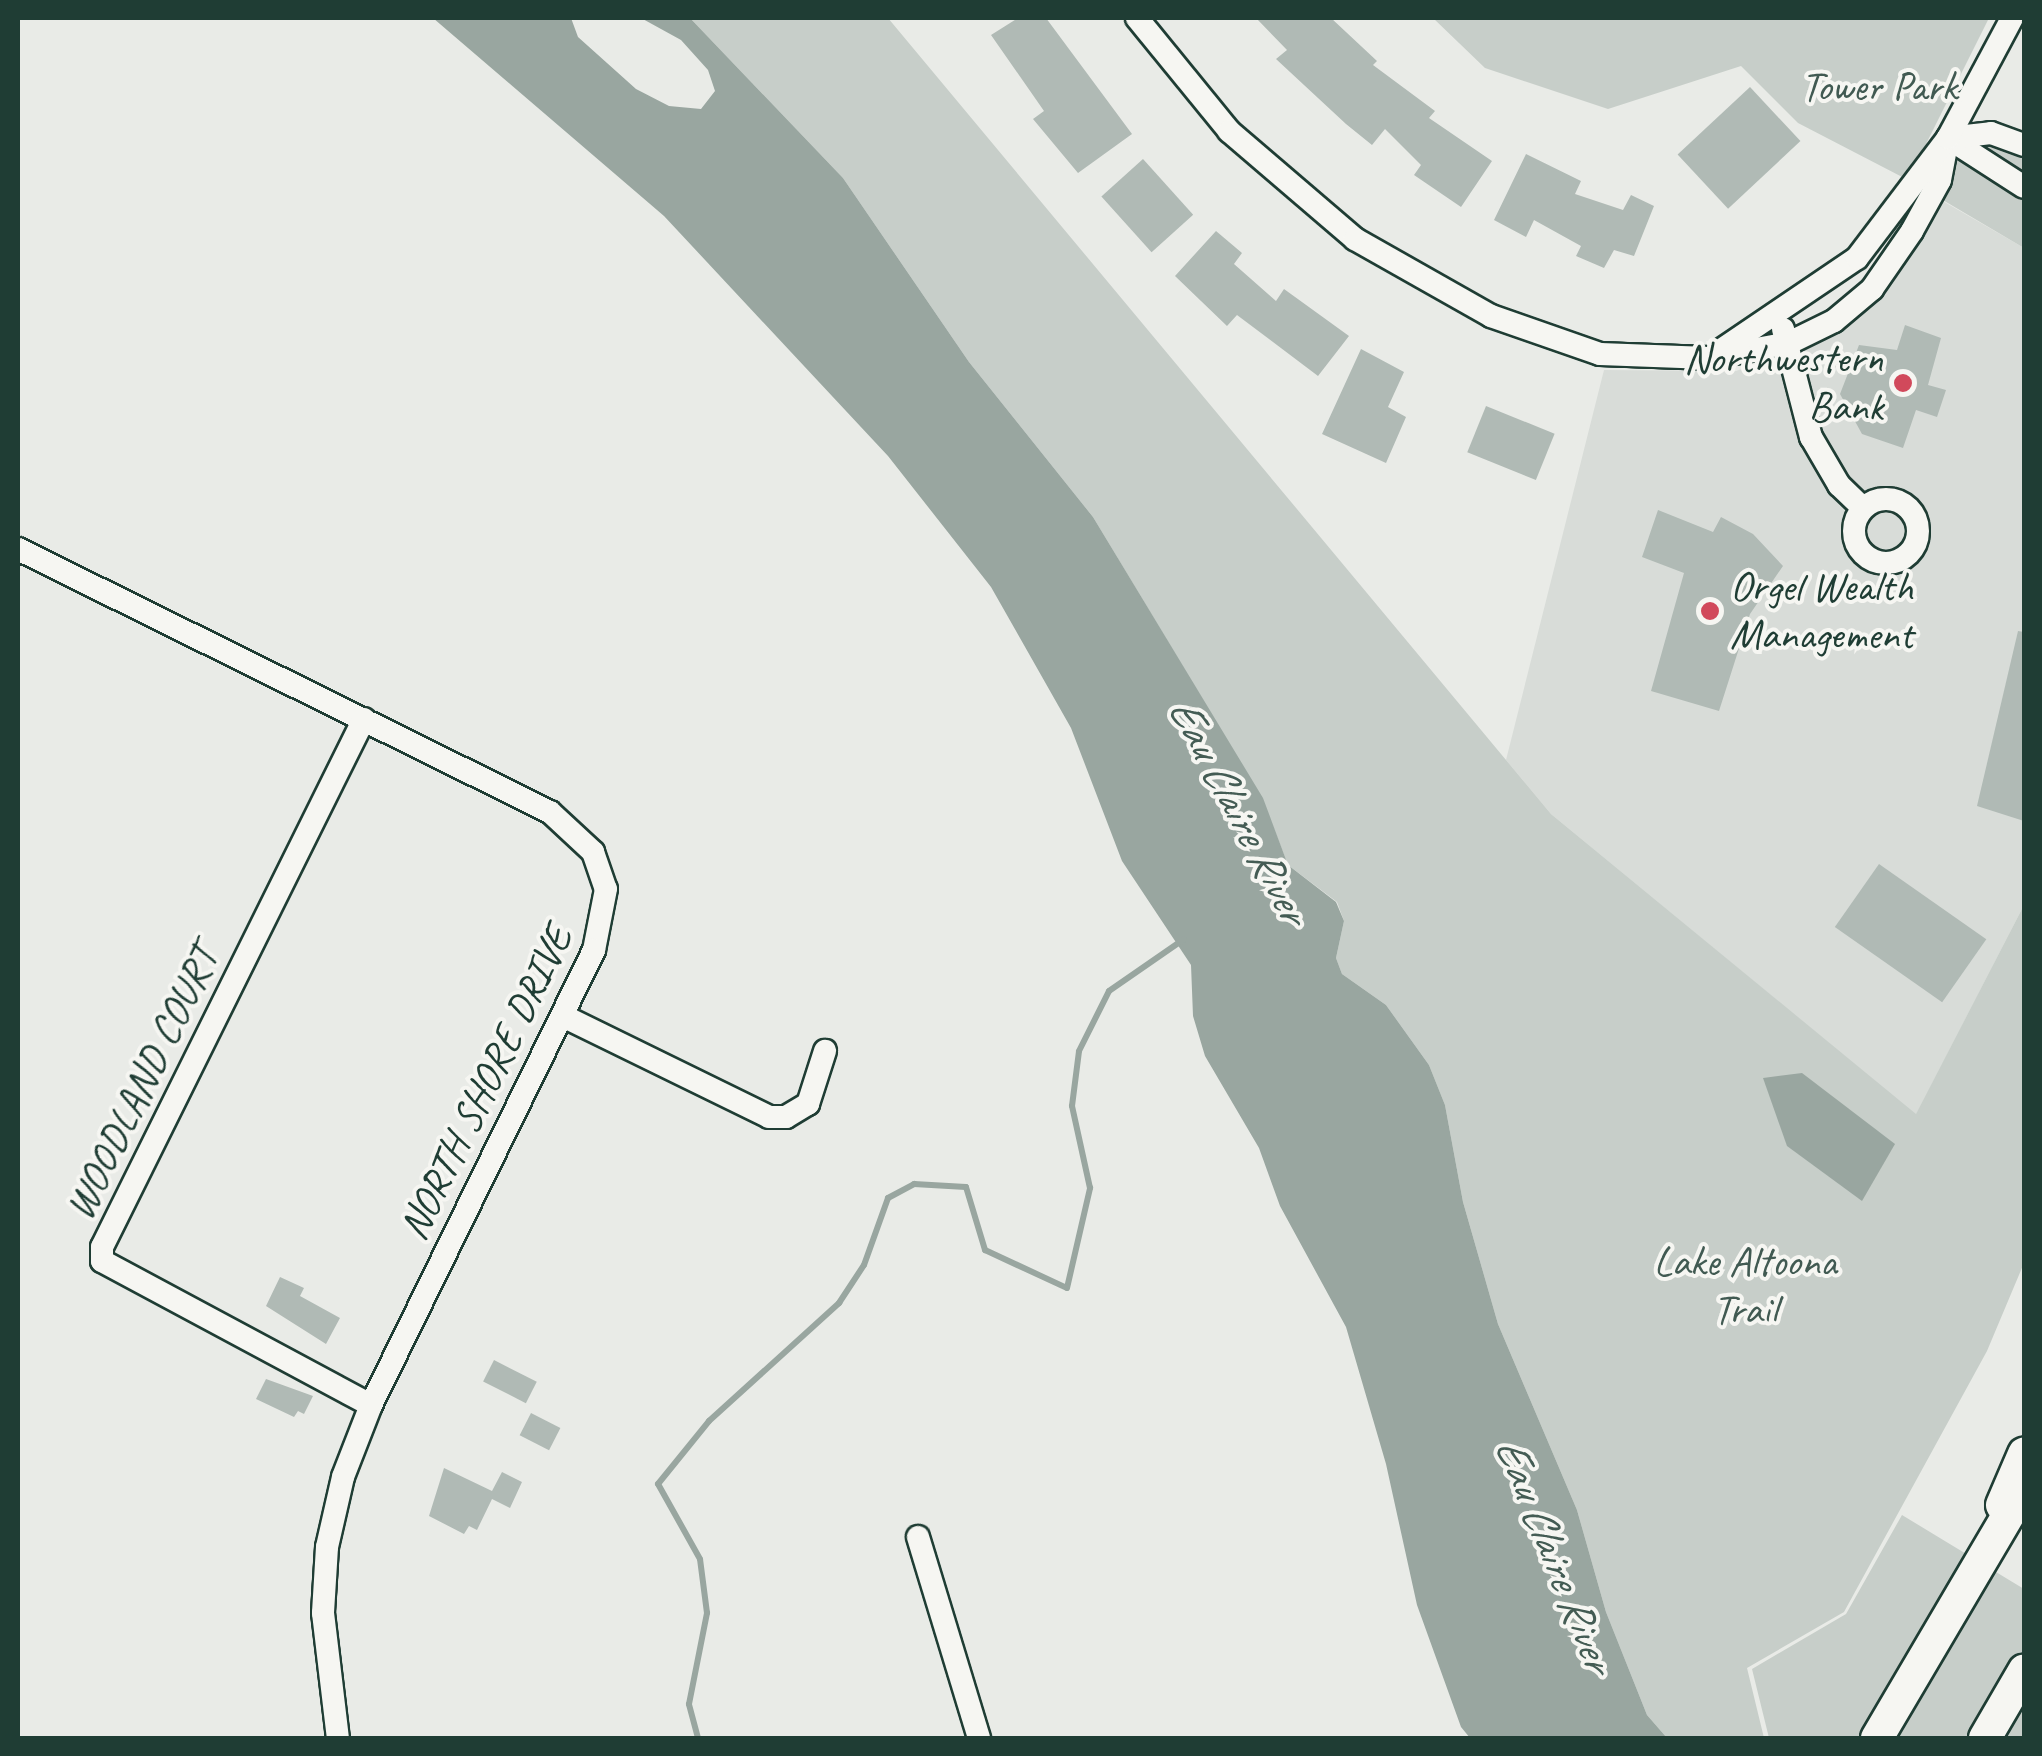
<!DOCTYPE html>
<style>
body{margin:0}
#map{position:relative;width:2042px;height:1756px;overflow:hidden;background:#e9ebe7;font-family:Caveat,sans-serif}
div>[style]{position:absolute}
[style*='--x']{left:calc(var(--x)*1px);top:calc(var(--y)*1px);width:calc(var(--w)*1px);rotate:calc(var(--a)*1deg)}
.built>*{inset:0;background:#d8dcd8}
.green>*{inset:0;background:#c7cec9}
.water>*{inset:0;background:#99a6a0}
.stream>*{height:6px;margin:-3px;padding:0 3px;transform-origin:3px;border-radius:3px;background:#99a6a0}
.building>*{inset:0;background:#b0bab5;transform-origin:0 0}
.roads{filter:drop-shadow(2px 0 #1f3d34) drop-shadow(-2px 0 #1f3d34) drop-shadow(0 2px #1f3d34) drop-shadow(0 -2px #1f3d34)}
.minor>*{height:22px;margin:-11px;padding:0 11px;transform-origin:11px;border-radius:11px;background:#f6f6f2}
.minor>.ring{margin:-11px;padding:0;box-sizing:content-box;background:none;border:22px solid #f6f6f2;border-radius:50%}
.highway>*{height:32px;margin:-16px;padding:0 16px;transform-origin:16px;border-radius:16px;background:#f6f6f2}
.dots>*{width:28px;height:28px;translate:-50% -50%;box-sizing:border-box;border:5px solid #f6f6f2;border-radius:50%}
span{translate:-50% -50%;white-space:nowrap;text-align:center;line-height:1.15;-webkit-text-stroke:8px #f6f6f2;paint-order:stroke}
.park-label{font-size:42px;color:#415a52}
.poi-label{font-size:42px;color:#1f3d34}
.right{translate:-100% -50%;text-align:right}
.left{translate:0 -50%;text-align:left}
.street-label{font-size:42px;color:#1f3d34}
.water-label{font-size:45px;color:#445c54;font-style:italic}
.frame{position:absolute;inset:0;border:20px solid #1f3d34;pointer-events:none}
</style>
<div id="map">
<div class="built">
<i style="clip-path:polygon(1941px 200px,2024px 248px,2024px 905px,1916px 1115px,1551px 814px,1506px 760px,1604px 370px,1736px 371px,1807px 346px,1896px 270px)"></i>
</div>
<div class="green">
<i style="clip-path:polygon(690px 18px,888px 18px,1551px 814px,1916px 1114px,2024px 905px,2024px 1263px,1987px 1351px,1844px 1612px,1747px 1668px,1764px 1738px,1667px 1738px,1647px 1715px,1606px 1612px,1577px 1510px,1498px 1324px,1463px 1202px,1445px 1105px,1429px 1065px,1386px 1005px,1342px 974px,1336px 958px,1344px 921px,1337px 902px,1288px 865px,1262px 798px,1093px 517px,969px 362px,843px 178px)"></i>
<i style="clip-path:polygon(1433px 18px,1989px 18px,1908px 180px,1798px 123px,1741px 66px,1608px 109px,1485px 68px)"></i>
<i style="clip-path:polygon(1973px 125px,2024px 154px,2024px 248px,1936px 196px)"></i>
<i style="clip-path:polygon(1902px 1515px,2024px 1589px,2024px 1738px,1769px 1738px,1752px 1669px,1846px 1614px)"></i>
</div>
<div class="water">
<i style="clip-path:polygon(433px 18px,571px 18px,578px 37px,636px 89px,669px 106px,701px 109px,715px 91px,708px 70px,681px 40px,641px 18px,690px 18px,843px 178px,969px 362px,1093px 517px,1263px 798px,1288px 865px,1336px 902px,1344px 921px,1336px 958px,1342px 974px,1386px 1005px,1429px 1065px,1445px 1105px,1463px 1202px,1498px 1324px,1577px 1510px,1606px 1612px,1647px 1715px,1667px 1738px,1470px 1738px,1461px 1727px,1417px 1605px,1386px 1464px,1346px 1327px,1280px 1206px,1259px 1148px,1205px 1056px,1193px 1016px,1191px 965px,1122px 861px,1071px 728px,991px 587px,888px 456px,664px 216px)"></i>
<i style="clip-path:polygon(1802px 1073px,1895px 1144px,1862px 1201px,1787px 1146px,1763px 1078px)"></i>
</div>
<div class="stream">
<i style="--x:698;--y:1738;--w:35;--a:-105"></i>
<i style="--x:689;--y:1704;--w:93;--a:-78.8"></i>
<i style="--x:707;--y:1613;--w:54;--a:-97.4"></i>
<i style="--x:700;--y:1559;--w:86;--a:-119.2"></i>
<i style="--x:658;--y:1484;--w:81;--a:-51"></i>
<i style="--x:709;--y:1421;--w:176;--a:-42.2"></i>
<i style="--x:839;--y:1303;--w:45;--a:-56.7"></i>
<i style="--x:864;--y:1265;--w:71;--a:-70.3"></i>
<i style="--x:888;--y:1198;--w:30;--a:-28"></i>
<i style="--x:914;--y:1184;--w:52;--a:3.3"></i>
<i style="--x:966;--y:1187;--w:66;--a:73.2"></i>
<i style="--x:985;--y:1250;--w:90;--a:24.9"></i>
<i style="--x:1067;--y:1288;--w:103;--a:-77"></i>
<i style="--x:1090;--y:1188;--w:84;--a:-102.4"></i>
<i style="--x:1072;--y:1106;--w:55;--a:-82.7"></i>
<i style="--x:1079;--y:1051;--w:67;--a:-63.4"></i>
<i style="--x:1109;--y:991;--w:91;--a:-34.7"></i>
</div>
<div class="building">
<i style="clip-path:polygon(1018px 18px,1046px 18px,1132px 134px,1078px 173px,1033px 119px,1044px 111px,991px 35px)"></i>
<i style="clip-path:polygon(1256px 18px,1331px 18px,1377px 61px,1373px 65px,1435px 111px,1429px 118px,1492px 161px,1461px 207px,1414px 175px,1421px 165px,1385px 129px,1372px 145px,1346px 124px,1276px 59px,1287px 50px)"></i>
<i style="left:1750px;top:87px;width:74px;height:99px;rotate:47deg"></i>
<i style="clip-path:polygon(1526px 154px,1581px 181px,1575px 194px,1623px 210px,1631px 195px,1654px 206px,1634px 256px,1614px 250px,1604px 268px,1576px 256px,1581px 246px,1534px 220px,1526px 237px,1494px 220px)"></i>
<i style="left:1143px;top:159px;width:75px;height:56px;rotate:48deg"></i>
<i style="clip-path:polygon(1216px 231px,1242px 253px,1234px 264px,1276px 301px,1284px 289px,1349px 336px,1318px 376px,1237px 315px,1227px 326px,1175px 276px)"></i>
<i style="clip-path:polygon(1905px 325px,1941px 338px,1928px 385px,1946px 390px,1937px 417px,1916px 410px,1903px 448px,1862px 434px,1840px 394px,1859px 345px,1897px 350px)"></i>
<i style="clip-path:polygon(1361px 349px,1404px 372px,1388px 407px,1406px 417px,1386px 463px,1322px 434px)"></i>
<i style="left:1486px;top:406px;width:74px;height:50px;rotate:22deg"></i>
<i style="clip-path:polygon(1658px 510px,1713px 532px,1721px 517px,1753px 534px,1783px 566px,1750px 614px,1719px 711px,1651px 691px,1684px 573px,1642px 557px)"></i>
<i style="clip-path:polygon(2018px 631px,2024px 632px,2024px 821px,1977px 806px)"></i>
<i style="left:1879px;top:864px;width:131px;height:77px;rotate:35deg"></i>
<i style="clip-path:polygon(280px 1277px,304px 1288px,300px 1296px,340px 1318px,326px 1344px,266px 1306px)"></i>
<i style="left:494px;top:1360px;width:48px;height:24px;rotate:27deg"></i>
<i style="clip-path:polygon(266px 1379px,313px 1396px,304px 1414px,298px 1411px,294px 1417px,256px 1399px)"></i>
<i style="left:531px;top:1413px;width:33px;height:25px;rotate:27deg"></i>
<i style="clip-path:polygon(444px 1468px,492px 1491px,502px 1472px,522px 1482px,510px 1508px,492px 1499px,477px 1530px,469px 1526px,464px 1534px,429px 1516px)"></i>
</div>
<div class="roads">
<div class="minor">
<i style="--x:1137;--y:18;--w:146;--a:50.8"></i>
<i style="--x:1229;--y:131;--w:166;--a:40.6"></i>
<i style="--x:1355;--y:239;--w:156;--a:29.5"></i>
<i style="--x:1491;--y:316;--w:115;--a:19.2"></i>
<i style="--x:1600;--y:354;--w:108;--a:2.1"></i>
<i style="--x:1708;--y:358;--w:82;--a:-10.5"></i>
<i style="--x:1789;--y:343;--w:50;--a:-26.1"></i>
<i style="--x:1834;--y:321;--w:50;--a:-40.1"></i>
<i style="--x:1872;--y:289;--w:70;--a:-55.4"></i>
<i style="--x:1912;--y:231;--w:58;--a:-61.2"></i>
<i style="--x:1940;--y:180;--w:43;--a:-79.2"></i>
<i style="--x:1948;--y:138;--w:90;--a:32.8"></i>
<i style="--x:1948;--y:138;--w:43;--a:-6.6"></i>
<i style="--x:1991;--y:133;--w:35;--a:20"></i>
<i style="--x:1783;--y:329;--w:112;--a:75.5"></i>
<i style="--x:1811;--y:437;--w:56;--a:59.7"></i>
<i style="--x:1839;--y:485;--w:33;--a:44"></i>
<i style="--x:1721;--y:350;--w:164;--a:-34.1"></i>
<i style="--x:1857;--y:258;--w:151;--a:-52.8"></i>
<i style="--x:1948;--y:138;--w:136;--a:-61.9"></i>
<i class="ring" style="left:1854px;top:499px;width:42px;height:42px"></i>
<i style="--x:18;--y:549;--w:593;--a:26.31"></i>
<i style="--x:550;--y:812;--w:59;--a:42.9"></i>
<i style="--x:593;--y:852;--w:39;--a:71"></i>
<i style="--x:606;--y:889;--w:62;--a:101.1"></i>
<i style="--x:594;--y:950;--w:507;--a:116.11"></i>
<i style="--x:371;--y:1405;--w:77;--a:111.3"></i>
<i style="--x:343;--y:1477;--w:72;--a:102.9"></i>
<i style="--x:327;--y:1547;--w:66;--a:93.5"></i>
<i style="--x:323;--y:1613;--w:126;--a:83.2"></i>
<i style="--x:364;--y:719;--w:589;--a:116.39"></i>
<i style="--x:102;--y:1247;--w:14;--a:90"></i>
<i style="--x:102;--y:1261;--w:305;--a:28.2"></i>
<i style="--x:563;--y:1016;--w:229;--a:26.1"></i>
<i style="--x:769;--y:1117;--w:17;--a:0"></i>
<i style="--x:786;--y:1117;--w:26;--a:-31"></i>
<i style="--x:808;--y:1104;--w:56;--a:-72.2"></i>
<i style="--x:918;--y:1537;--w:210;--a:73.1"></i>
</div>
<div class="highway">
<i style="--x:2002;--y:1505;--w:56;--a:-66.7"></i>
<i style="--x:1877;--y:1738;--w:290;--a:-59.5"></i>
<i style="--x:1985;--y:1738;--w:78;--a:-59.8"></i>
</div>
</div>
<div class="dots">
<i style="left:1903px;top:383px;background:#d1495b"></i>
<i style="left:1710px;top:611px;background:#d1495b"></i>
</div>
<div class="park-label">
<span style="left:1879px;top:87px">Tower Park</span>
<span style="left:1745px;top:1286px">Lake Altoona<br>Trail</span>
</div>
<div class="poi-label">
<span class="right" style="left:1883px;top:383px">Northwestern<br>Bank</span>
<span class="left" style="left:1730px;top:611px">Orgel Wealth<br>Management</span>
</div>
<div class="street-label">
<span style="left:142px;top:1083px;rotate:-64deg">WOODLAND COURT</span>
<span style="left:486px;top:1083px;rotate:-64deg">NORTH SHORE DRIVE</span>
</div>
<div class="water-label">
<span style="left:1238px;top:810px;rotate:62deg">Eau Claire River</span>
<span style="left:1554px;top:1554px;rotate:68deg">Eau Claire River</span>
</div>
<div class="frame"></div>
</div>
